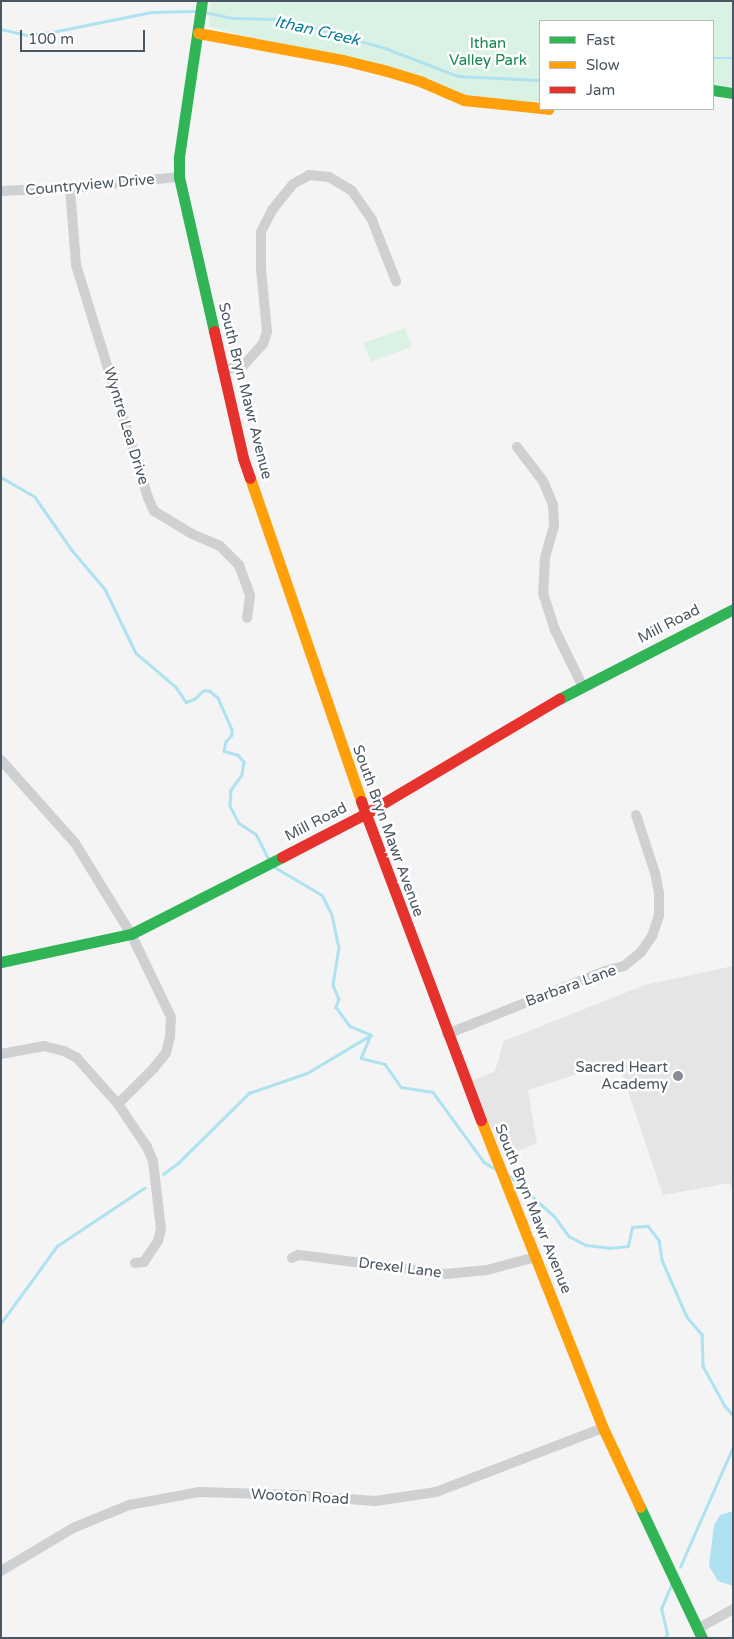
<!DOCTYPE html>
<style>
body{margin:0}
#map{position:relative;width:734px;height:1639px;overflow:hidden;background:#f4f4f4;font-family:"Varela Round",sans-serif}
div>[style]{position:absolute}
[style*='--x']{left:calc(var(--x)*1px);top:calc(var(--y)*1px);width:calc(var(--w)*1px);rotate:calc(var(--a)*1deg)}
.education>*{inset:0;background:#e6e5e6}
.green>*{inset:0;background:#d9f2e3;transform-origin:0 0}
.water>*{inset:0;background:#aee2f0}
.stream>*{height:2.5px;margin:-1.25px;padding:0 1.25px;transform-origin:1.25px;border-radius:1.25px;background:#aee2f0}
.street>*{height:10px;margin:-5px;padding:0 5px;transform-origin:5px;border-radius:5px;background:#ced0d2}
.fast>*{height:11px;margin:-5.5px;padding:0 5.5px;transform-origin:5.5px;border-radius:5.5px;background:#30b455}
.slow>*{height:11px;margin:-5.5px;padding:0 5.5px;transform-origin:5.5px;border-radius:5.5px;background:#ff9f0a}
.jam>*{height:11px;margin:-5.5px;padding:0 5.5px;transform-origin:5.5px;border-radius:5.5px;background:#e5322d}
.dots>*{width:14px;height:14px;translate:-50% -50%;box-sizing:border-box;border:2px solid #fff;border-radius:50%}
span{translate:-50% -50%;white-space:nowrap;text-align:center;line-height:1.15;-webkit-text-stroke:5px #fff;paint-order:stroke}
.park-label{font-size:15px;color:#17864f}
.street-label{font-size:15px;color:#4a5661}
.poi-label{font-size:15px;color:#4a5661}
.right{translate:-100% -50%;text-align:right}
.water-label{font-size:16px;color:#0c7c9b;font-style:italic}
.frame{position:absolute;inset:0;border:2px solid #4a5661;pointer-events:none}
.legend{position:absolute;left:539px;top:20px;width:175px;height:90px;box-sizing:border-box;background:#fff;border:1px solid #b7bbc0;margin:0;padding:6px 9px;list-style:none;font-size:15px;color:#4a5661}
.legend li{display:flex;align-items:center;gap:10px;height:25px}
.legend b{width:25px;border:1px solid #b7bbc0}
.scale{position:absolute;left:20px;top:30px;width:125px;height:22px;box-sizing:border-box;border:2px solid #4a5661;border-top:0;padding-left:6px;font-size:15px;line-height:18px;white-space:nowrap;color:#4a5661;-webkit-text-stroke:4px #fff;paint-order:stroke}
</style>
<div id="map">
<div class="education">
<i style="clip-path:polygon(733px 966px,733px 1195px,730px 1183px,663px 1195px,618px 1061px,528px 1090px,537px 1143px,504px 1157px,471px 1081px,495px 1071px,504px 1041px,645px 985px)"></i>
</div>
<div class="green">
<i style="clip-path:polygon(210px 1px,733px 1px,733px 93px,713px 90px,713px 21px,540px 21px,540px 109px,497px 105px,387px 71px,209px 27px)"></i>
<i style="left:405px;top:328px;width:20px;height:44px;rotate:70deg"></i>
</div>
<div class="water">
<i style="clip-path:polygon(733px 1511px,733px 1586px,718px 1581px,709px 1566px,714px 1525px,720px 1515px)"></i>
</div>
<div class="stream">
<i style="--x:204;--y:12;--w:29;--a:12"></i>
<i style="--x:232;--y:18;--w:51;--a:1.1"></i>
<i style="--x:283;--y:19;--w:106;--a:15.9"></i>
<i style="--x:385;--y:48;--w:78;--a:21"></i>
<i style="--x:458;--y:76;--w:82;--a:2.8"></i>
<i style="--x:1;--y:29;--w:26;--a:13"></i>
<i style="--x:26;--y:35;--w:31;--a:-7"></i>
<i style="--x:57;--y:31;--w:96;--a:-11.4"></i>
<i style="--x:151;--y:12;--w:45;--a:-1.3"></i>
<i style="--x:713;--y:58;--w:20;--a:0"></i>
<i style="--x:1;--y:477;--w:39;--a:30"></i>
<i style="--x:35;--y:497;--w:65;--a:55.1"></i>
<i style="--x:72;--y:550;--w:51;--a:49.8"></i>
<i style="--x:105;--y:589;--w:71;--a:64.2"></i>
<i style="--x:136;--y:653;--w:52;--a:40.4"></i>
<i style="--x:176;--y:687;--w:18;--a:56"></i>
<i style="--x:186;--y:702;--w:9;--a:-21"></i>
<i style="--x:194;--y:699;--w:13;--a:-42"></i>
<i style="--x:204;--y:690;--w:6;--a:9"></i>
<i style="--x:210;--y:691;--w:11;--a:41"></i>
<i style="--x:218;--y:698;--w:34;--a:66"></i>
<i style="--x:232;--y:729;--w:6;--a:90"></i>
<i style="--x:232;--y:735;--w:9;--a:131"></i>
<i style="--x:226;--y:742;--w:9;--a:103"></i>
<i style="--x:224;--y:751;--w:15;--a:16"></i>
<i style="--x:238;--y:755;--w:9;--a:49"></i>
<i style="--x:244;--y:762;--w:13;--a:99"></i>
<i style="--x:242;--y:775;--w:19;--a:126"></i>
<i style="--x:231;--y:790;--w:16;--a:94"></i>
<i style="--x:230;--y:806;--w:19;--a:62"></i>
<i style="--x:239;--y:823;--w:20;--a:33"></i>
<i style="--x:256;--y:834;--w:28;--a:63"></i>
<i style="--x:273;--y:866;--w:57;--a:30.6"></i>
<i style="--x:322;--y:895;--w:22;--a:63"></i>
<i style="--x:332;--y:915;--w:33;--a:78"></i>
<i style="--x:339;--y:947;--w:38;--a:99"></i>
<i style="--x:333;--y:985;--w:15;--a:67"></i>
<i style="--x:339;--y:999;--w:9;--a:111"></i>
<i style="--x:336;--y:1007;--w:24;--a:54"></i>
<i style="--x:350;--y:1026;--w:23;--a:23"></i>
<i style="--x:371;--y:1035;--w:25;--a:113"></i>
<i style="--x:361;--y:1058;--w:25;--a:14"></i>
<i style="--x:385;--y:1064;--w:28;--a:55"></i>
<i style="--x:401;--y:1087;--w:32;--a:9"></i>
<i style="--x:433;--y:1092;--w:87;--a:53.9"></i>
<i style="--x:484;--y:1162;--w:12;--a:31"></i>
<i style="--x:163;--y:1174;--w:19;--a:-36"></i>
<i style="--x:178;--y:1163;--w:100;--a:-44.6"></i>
<i style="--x:249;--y:1093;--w:61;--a:-19"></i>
<i style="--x:307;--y:1073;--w:72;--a:-30.8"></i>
<i style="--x:510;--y:1176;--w:61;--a:42.3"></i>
<i style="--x:555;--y:1217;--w:24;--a:54"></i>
<i style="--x:569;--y:1236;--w:19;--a:28"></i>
<i style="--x:586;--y:1245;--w:23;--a:7"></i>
<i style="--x:609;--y:1248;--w:19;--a:-6"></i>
<i style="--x:628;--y:1246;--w:19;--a:-78"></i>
<i style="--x:632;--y:1227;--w:16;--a:-4"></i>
<i style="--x:648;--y:1226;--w:18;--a:52"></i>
<i style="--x:659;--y:1240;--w:20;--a:81"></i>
<i style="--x:662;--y:1260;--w:62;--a:66.3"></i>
<i style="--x:687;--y:1317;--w:23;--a:49"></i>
<i style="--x:702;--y:1334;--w:32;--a:88"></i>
<i style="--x:703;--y:1366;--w:46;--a:61.2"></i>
<i style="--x:725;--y:1406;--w:12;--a:48"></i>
<i style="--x:1;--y:1323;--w:95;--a:-54"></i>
<i style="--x:57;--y:1246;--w:105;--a:-33.7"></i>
<i style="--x:680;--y:1567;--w:131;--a:-66.2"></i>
<i style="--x:665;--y:1638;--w:4;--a:-63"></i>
<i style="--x:667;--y:1634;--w:26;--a:-103"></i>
<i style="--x:661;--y:1609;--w:26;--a:-67"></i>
</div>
<div class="street">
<i style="--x:70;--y:188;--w:77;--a:85.5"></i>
<i style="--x:76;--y:265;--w:244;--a:72.8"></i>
<i style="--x:148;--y:498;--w:14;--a:65"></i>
<i style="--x:154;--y:511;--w:44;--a:31.2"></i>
<i style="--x:192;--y:534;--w:30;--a:23"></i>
<i style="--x:220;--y:546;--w:27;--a:45"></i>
<i style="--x:239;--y:565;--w:32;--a:70"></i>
<i style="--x:250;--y:595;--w:23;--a:97"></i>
<i style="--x:1;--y:191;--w:69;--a:-2.5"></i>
<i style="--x:70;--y:188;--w:110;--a:-5.8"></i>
<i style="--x:222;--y:370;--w:21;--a:-11"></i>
<i style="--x:243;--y:366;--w:30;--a:-48"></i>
<i style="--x:263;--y:344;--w:13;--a:-72"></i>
<i style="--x:267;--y:332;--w:63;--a:-95.4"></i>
<i style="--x:261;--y:269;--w:37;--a:-90"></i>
<i style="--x:261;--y:232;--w:25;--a:-63"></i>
<i style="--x:272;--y:210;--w:33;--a:-51"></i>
<i style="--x:293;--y:184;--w:18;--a:-29"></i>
<i style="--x:309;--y:175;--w:20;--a:6"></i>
<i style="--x:329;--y:177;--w:27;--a:31"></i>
<i style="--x:352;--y:191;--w:35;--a:55"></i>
<i style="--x:372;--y:220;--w:66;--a:68.5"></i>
<i style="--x:517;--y:447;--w:43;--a:52.6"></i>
<i style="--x:543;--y:481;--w:26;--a:67"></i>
<i style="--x:553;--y:505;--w:21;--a:87"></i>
<i style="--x:554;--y:526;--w:33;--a:106"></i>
<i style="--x:545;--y:558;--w:35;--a:93"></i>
<i style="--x:543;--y:593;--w:39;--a:72"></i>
<i style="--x:555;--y:630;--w:61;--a:63.9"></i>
<i style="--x:1;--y:760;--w:111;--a:48.3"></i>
<i style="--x:75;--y:843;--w:107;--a:58.4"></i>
<i style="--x:131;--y:934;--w:92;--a:64.3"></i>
<i style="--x:171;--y:1017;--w:20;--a:93"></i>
<i style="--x:170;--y:1037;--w:16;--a:104"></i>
<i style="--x:166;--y:1053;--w:19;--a:129"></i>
<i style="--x:154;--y:1068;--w:51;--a:135"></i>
<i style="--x:447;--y:1034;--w:170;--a:-21.7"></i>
<i style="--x:605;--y:971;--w:20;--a:-15"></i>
<i style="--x:624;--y:966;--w:22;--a:-39"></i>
<i style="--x:641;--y:952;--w:19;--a:-55"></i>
<i style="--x:652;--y:936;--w:21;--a:-71"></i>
<i style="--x:659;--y:916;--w:23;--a:-90"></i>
<i style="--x:659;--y:893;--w:20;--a:-101"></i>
<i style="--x:655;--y:873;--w:61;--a:-108.1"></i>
<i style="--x:1;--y:1054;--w:44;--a:-10.5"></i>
<i style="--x:44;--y:1046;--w:21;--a:14"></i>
<i style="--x:64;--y:1051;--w:15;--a:28"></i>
<i style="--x:77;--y:1058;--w:62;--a:48.3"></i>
<i style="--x:118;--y:1104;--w:52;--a:56"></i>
<i style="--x:147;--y:1147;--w:15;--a:67"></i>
<i style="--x:153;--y:1161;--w:68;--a:83.3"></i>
<i style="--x:161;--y:1229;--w:12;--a:104"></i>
<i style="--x:158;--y:1241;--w:25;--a:124"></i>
<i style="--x:144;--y:1262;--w:9;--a:174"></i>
<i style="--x:292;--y:1258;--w:7;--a:-27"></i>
<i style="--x:298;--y:1255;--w:10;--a:6"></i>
<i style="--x:308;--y:1256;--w:139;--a:7.4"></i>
<i style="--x:446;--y:1274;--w:41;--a:-5.6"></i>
<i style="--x:487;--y:1270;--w:51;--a:-14.9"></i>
<i style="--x:1;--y:1571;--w:84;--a:-30.8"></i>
<i style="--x:73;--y:1528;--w:61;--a:-22.3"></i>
<i style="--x:129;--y:1505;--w:71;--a:-10.5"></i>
<i style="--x:199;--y:1492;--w:96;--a:1.8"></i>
<i style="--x:295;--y:1495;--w:80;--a:4.3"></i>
<i style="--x:375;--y:1501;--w:62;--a:-8.4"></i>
<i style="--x:436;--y:1492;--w:179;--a:-21"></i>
<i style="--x:699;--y:1628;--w:39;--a:-29"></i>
</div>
<div class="fast">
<i style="--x:202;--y:1;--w:158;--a:98.4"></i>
<i style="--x:179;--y:157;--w:20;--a:90"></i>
<i style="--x:179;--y:177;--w:158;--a:77.2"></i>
<i style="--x:713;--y:90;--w:20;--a:9"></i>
<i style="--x:559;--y:699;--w:196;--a:-27.3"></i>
<i style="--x:1;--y:962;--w:133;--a:-12.2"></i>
<i style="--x:131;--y:934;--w:169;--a:-27"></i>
<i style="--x:640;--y:1507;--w:145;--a:64.7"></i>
</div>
<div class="slow">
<i style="--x:198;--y:33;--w:147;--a:10.5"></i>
<i style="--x:343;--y:60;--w:45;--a:14"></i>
<i style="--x:387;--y:71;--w:37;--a:17"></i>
<i style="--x:422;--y:82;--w:46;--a:23.2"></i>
<i style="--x:464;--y:100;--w:85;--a:6"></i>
<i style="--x:250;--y:478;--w:342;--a:71"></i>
<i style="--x:481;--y:1120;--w:331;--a:68.4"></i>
<i style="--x:603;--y:1428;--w:87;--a:64.9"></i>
</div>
<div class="jam">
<i style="--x:214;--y:331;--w:130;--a:77.1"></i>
<i style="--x:243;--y:458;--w:21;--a:71"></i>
<i style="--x:361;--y:801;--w:341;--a:69.4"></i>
<i style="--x:282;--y:857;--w:93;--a:-27.4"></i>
<i style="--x:365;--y:814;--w:226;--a:-30.7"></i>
</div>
<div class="dots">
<i style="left:678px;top:1076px;background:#868d94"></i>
</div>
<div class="park-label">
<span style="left:488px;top:52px">Ithan<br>Valley Park</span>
</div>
<div class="street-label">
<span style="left:90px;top:185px;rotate:-5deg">Countryview Drive</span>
<span style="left:245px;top:391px;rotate:76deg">South Bryn Mawr Avenue</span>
<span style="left:126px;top:426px;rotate:73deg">Wyntre Lea Drive</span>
<span style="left:669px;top:624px;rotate:-27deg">Mill Road</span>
<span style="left:316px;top:822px;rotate:-27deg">Mill Road</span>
<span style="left:388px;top:831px;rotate:70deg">South Bryn Mawr Avenue</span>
<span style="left:571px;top:986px;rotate:-20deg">Barbara Lane</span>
<span style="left:533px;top:1209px;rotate:68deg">South Bryn Mawr Avenue</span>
<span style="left:400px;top:1268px;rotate:7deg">Drexel Lane</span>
<span style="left:300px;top:1497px;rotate:3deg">Wooton Road</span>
</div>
<div class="poi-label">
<span class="right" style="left:668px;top:1076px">Sacred Heart<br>Academy</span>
</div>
<div class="water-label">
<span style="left:317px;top:31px;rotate:13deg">Ithan Creek</span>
</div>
<div class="frame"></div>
<ul class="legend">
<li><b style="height:6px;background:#30b455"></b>Fast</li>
<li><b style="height:6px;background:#ff9f0a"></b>Slow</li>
<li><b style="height:6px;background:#e5322d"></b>Jam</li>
</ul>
<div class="scale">100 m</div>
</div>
